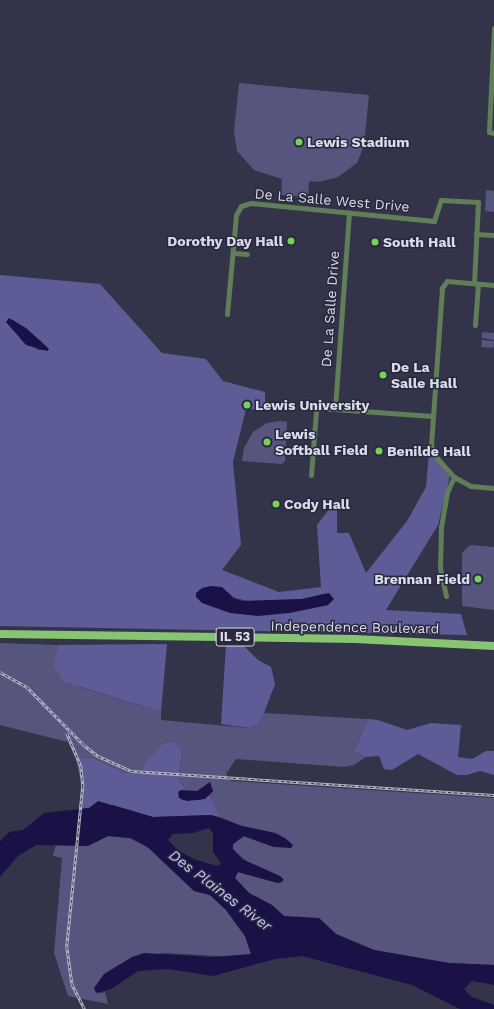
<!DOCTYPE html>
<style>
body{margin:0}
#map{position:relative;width:494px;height:1009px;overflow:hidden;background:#333349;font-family:"Work Sans",sans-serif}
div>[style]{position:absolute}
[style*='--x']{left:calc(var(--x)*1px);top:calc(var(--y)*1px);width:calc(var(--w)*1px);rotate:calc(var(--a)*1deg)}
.green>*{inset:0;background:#55557e;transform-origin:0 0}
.forest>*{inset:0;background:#5e5c97}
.water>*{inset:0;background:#1a1246}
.street>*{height:5px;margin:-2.5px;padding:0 2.5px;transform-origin:2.5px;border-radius:2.5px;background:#607e57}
.primary>*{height:8px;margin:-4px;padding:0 4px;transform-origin:4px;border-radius:4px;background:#87c572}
.rail>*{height:2.5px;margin-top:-1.25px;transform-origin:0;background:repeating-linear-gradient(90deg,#29293e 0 3px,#b4b5c4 0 6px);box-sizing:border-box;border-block:1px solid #b4b5c4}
.dots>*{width:11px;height:11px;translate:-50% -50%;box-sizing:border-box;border:2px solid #29293e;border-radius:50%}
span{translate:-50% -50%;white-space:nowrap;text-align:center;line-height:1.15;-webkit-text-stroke:3px #29293e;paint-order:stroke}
.shield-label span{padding:1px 3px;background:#29293e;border:1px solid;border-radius:3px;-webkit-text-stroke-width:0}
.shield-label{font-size:13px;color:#dbdce9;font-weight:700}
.poi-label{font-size:14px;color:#dbdce9;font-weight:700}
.left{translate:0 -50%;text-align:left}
.right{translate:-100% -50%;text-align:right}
.street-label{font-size:14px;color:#dbdce9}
.water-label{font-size:15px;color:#c3c4f9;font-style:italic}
</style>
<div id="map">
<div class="green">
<i style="clip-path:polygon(239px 83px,369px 95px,364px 146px,357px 163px,338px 177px,319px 182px,309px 181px,308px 197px,281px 195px,282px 179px,254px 170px,237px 151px,234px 132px)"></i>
<i style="clip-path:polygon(486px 190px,494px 191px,494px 212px,485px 211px)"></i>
<i style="clip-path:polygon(482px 332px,494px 333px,494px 340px,482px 338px)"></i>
<i style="left:482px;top:340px;width:12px;height:7px;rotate:5deg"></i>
<i style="clip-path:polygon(280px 421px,287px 422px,285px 461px,282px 464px,242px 461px,244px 448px,253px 432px,267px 423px)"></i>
<i style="clip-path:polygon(470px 545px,494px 547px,494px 610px,462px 606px,462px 553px)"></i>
<i style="clip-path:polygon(0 643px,58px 645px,53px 666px,80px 687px,161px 712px,161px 720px,249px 728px,259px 724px,264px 713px,368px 719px,354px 752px,366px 757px,354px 765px,344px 767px,236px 759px,226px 774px,231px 781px,494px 798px,494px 965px,449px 963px,374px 950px,336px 934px,319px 918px,292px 918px,284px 916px,272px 905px,249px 893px,235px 878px,238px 872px,278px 883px,282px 883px,281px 877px,247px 862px,233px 849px,233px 844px,243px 836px,274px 847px,290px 842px,275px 833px,242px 826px,220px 817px,210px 795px,213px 791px,188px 792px,178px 779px,182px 752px,145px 763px,141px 775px,123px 772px,95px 759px,76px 759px,68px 742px,0 725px)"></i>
<i style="clip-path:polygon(108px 836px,130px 838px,144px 844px,194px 891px,210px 895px,226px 910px,245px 936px,251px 954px,233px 957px,166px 953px,132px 957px,98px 994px,105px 992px,108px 1004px,68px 996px,54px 953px,62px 858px,53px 856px,56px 844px,88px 846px)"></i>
</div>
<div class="forest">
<i style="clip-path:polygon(evenodd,0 275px,100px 284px,162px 353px,206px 359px,223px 381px,265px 392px,265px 410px,246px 409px,233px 462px,241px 545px,222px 570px,279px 592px,321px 587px,317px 525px,337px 499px,337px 533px,349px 533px,366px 573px,407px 521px,426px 487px,429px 451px,450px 476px,438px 525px,386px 610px,461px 614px,467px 635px,0 626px,0 275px,13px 320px,41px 341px,49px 350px,38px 350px,22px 339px,6px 322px,13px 320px,0 275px,323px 594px,328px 605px,289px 613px,202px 603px,232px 597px,251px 602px,302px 599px,323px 594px)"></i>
<i style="clip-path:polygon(167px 644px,161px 712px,62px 681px,60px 674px,53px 666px,58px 645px)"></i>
<i style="clip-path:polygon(226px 645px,244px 646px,258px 660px,271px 667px,275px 684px,264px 713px,259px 724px,249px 728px,221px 724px)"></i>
<i style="clip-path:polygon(368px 719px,378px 720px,407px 730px,431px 723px,461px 725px,458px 757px,472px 759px,486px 751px,494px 751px,494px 775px,480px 771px,467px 775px,457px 775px,418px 754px,392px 770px,384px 769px,379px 756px,366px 757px,354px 752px)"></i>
<i style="clip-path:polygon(174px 742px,182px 752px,178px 779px,188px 792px,181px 800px,200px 800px,210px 795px,220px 817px,211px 815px,153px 817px,113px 805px,79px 809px,82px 786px,76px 759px,95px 759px,123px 772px,141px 775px,145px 763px,163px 744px)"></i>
</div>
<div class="water">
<i style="clip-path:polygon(9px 318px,26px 328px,49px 349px,47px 351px,26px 345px,6px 322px)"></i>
<i style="clip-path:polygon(211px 586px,222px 587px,235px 599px,241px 601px,302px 599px,329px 593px,334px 599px,328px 605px,289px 613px,258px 616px,230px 613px,202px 603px,196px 597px,196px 593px,202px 588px)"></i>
<i style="clip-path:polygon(210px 782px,213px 791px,205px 799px,187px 801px,179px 798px,178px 792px,181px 790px,197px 791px)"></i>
<i style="clip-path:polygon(evenodd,98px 801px,153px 817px,211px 815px,242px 826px,275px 833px,285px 838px,293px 845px,291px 848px,274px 847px,244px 836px,233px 844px,233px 849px,242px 859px,280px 876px,284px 880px,278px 883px,238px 872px,235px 878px,249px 893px,272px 905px,284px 916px,319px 918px,336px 934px,374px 950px,449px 963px,494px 965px,494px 985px,472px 981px,464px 989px,472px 997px,494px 1005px,494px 1009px,460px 1009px,412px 985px,302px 956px,275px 959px,213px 976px,167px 969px,138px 971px,111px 989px,96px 993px,94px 988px,104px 974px,132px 957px,144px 953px,213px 957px,251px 954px,245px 936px,226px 910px,210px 895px,194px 891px,149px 848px,130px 838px,108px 836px,88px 846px,36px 845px,18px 856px,0 877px,0 841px,9px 832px,23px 830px,44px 813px,89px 808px,98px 801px,209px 828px,213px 833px,213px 852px,221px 863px,218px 866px,196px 860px,179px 851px,168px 840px,173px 834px,193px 833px,209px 828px)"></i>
</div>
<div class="street">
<i style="--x:494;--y:28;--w:104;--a:92.8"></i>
<i style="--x:489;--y:132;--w:5;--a:11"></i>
<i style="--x:476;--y:234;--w:17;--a:3"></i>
<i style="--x:233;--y:253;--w:14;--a:4"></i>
<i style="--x:494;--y:285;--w:47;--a:-175.1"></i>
<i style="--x:447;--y:281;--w:9;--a:126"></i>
<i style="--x:442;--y:288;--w:157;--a:94"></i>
<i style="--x:431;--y:445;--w:13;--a:67"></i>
<i style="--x:436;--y:457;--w:27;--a:48"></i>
<i style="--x:454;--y:477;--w:19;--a:28"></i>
<i style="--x:471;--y:486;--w:23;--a:5"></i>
<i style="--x:227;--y:314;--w:99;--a:-84.8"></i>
<i style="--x:236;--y:215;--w:10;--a:-61"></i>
<i style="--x:241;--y:206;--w:10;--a:-17"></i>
<i style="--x:251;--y:203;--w:184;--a:5.6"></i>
<i style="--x:434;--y:221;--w:22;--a:-72"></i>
<i style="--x:441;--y:200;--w:37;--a:3"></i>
<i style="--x:478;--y:202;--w:81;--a:92.8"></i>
<i style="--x:475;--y:325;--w:41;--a:-85.8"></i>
<i style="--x:335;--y:408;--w:196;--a:-85.9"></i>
<i style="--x:311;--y:475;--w:64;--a:-85.5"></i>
<i style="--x:316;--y:411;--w:4;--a:-45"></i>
<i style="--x:319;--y:408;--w:114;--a:4"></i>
<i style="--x:446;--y:596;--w:29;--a:-102"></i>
<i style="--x:440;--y:568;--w:41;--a:-88.6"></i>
<i style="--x:441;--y:527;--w:36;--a:-80"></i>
<i style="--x:447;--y:492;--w:17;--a:-65"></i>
</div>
<div class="primary">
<i style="--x:0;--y:634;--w:355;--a:0.8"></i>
<i style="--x:355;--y:639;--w:139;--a:2.9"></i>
</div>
<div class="rail">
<i style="--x:0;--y:672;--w:31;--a:29"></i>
<i style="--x:27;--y:687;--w:81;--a:45.5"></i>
<i style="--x:84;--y:745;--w:18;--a:38"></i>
<i style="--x:98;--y:756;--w:36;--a:24"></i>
<i style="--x:131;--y:771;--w:364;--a:3.8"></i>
<i style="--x:67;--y:733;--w:36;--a:67"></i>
<i style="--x:81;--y:766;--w:20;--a:84"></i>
<i style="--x:83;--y:786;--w:162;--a:95.7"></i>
<i style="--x:67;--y:947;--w:37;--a:82"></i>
<i style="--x:72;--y:984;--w:28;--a:63"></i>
</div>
<div class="dots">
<i style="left:299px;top:142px;background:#78d158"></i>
<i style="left:291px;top:241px;background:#78d158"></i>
<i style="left:375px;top:242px;background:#78d158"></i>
<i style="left:383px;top:375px;background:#78d158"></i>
<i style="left:247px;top:405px;background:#78d158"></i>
<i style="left:267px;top:442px;background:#78d158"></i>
<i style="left:379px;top:451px;background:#78d158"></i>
<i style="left:276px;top:504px;background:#78d158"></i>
<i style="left:478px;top:579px;background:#78d158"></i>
</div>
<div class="shield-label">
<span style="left:235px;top:637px">IL 53</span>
</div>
<div class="poi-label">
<span class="left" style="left:307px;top:142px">Lewis Stadium</span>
<span class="right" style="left:283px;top:241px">Dorothy Day Hall</span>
<span class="left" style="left:383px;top:242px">South Hall</span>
<span class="left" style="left:391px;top:375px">De La<br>Salle Hall</span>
<span class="left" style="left:255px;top:405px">Lewis University</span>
<span class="left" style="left:275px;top:442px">Lewis<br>Softball Field</span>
<span class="left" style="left:387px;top:451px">Benilde Hall</span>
<span class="left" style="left:284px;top:504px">Cody Hall</span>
<span class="right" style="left:470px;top:579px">Brennan Field</span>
</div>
<div class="street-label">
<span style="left:332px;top:200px;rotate:5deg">De La Salle West Drive</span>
<span style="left:330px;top:309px;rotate:-86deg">De La Salle Drive</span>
<span style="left:355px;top:627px;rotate:1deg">Independence Boulevard</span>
</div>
<div class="water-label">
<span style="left:220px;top:891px;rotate:37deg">Des Plaines River</span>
</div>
</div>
